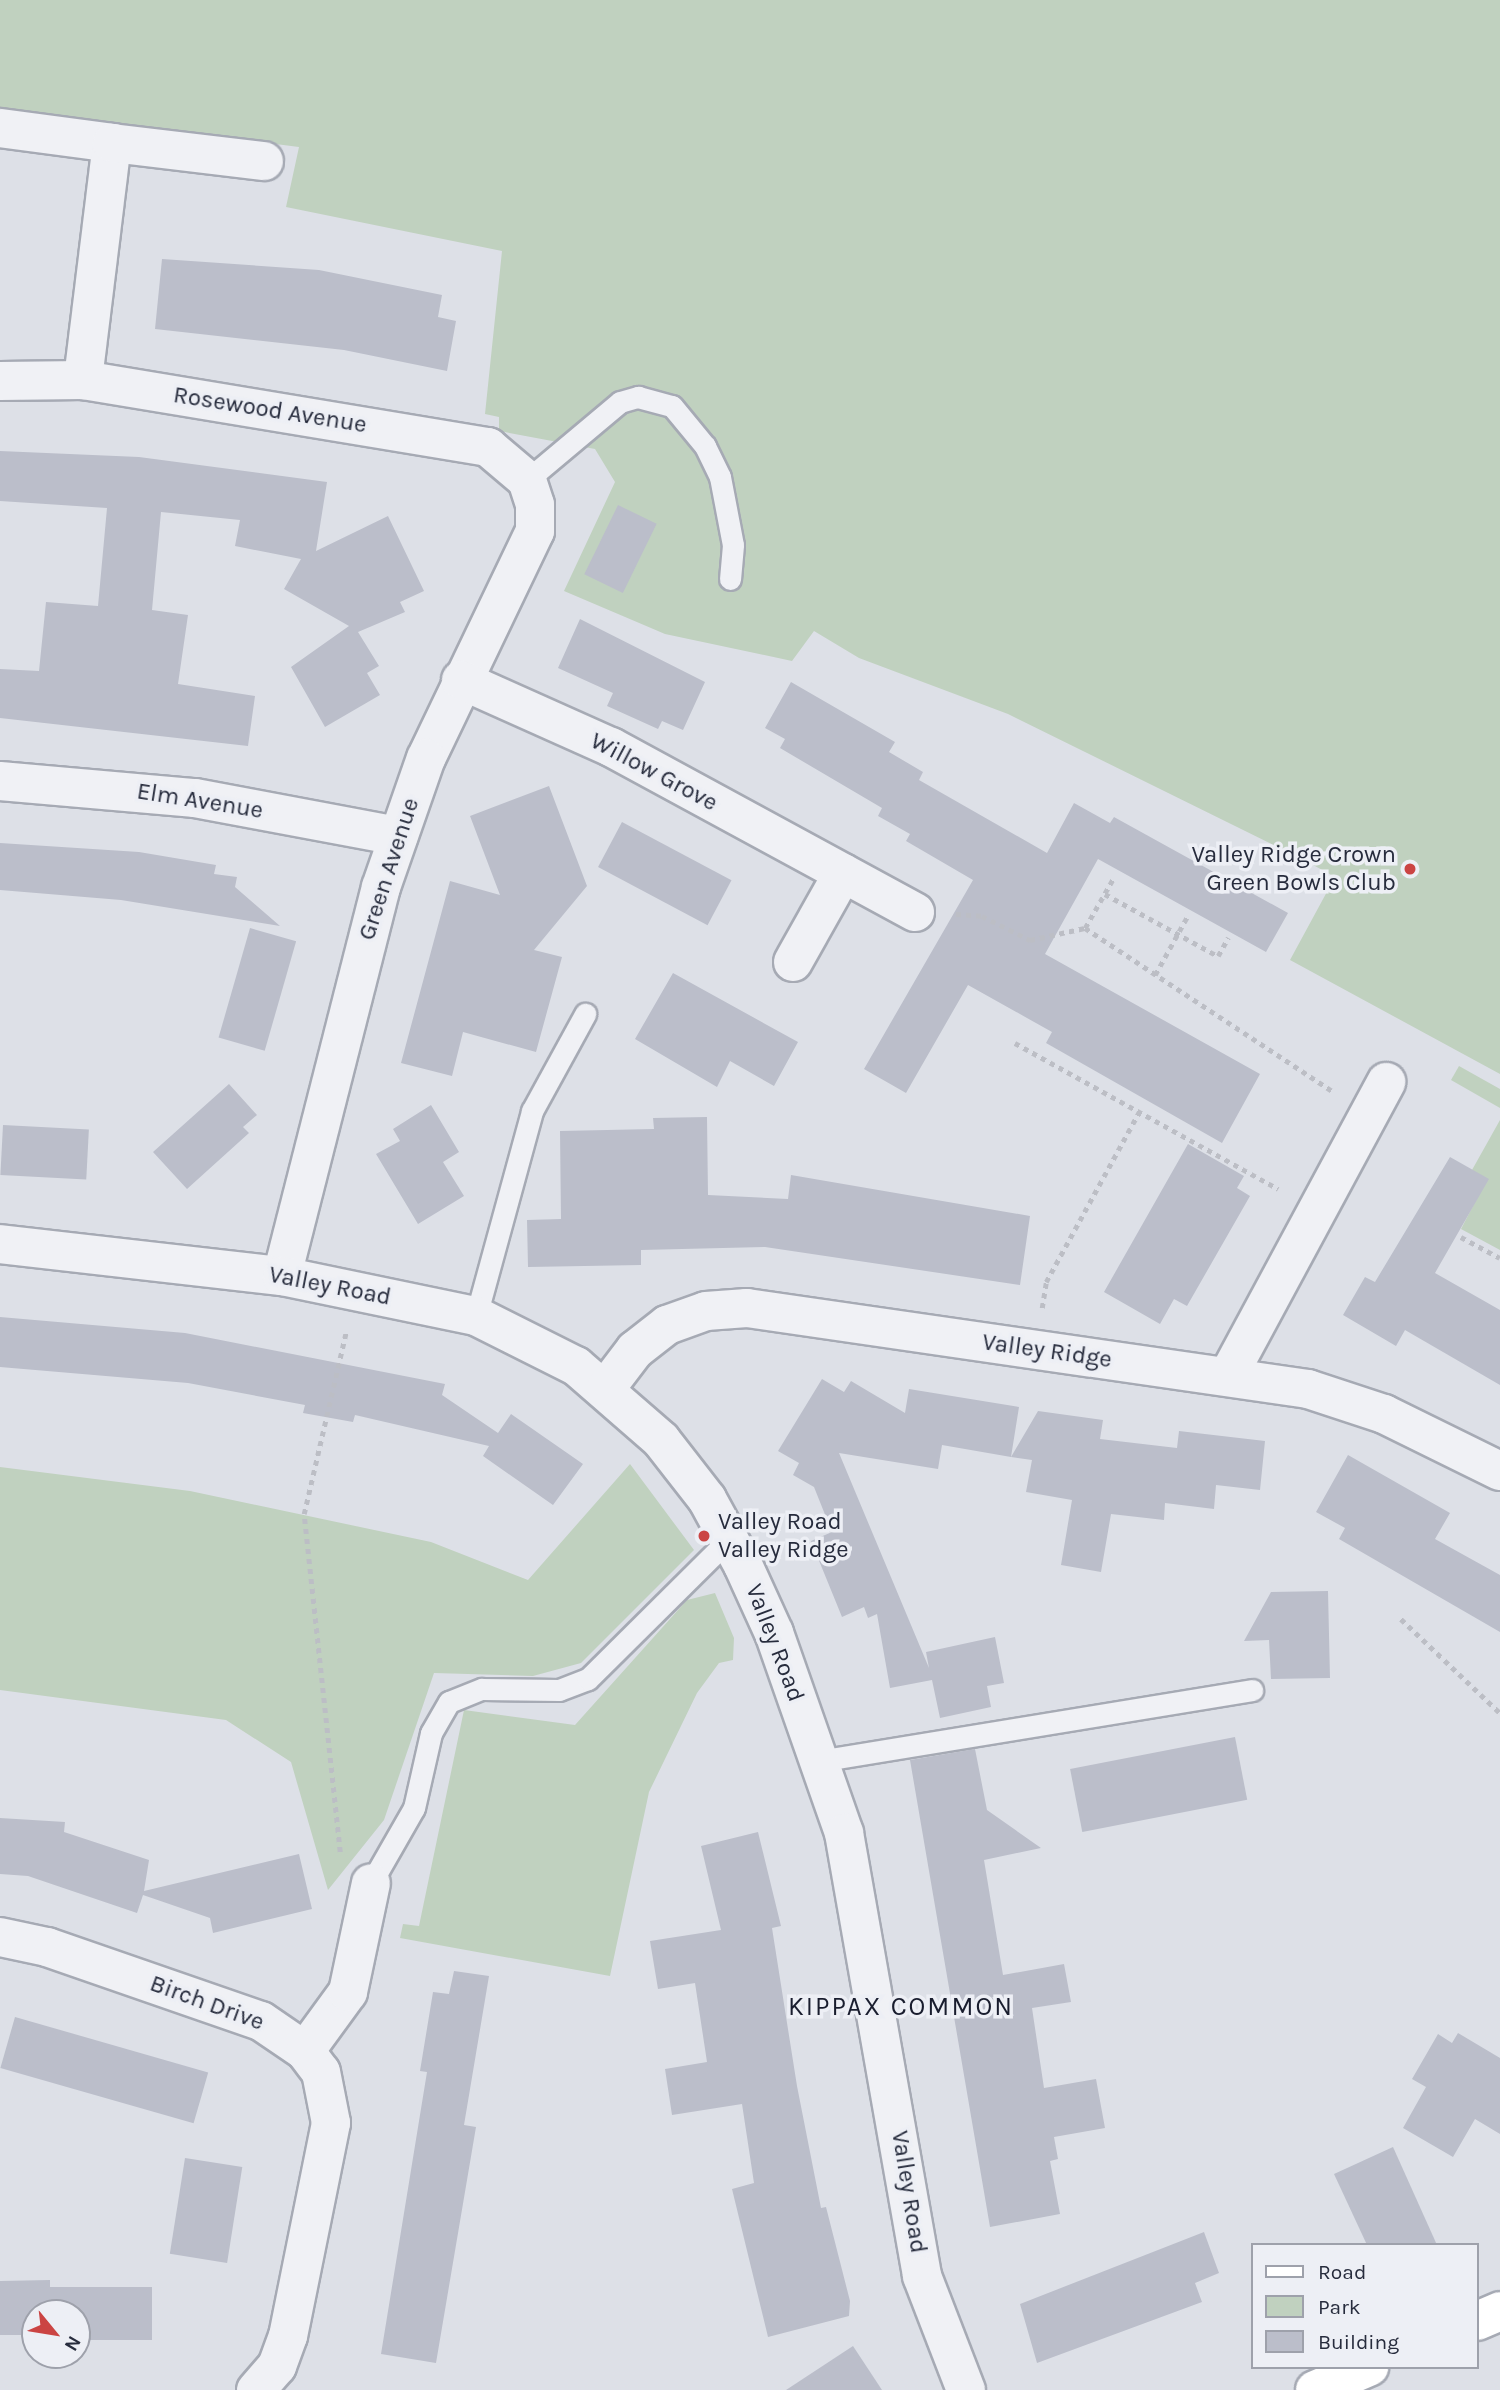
<!DOCTYPE html>
<style>
body{margin:0}
#map{position:relative;width:1500px;height:2390px;overflow:hidden;background:#dde0e7;font-family:Karla,sans-serif}
div>[style]{position:absolute}
[style*='--x']{left:calc(var(--x)*1px);top:calc(var(--y)*1px);width:calc(var(--w)*1px);rotate:calc(var(--a)*1deg)}
.green>*{inset:0;background:#c0d1bf}
.building>*{inset:0;background:#bbbeca;transform-origin:0 0}
.path>*{height:4.5px;margin-top:-2.25px;transform-origin:0;background:repeating-linear-gradient(90deg,#bcbec5 0 5px,transparent 0 10px)}
.roads{filter:drop-shadow(2px 0 #a6aab4) drop-shadow(-2px 0 #a6aab4) drop-shadow(0 2px #a6aab4) drop-shadow(0 -2px #a6aab4)}
.lane>*{height:21px;margin:-10.5px;padding:0 10.5px;transform-origin:10.5px;border-radius:10.5px;background:#f0f1f5}
.street>*{height:38px;margin:-19px;padding:0 19px;transform-origin:19px;border-radius:19px;background:#f0f1f5}
.secondary>*{height:38px;margin:-19px;padding:0 19px;transform-origin:19px;border-radius:19px;background:#fff}
.dots>*{width:19px;height:19px;translate:-50% -50%;box-sizing:border-box;border:4px solid #edeff5;border-radius:50%}
span{translate:-50% -50%;white-space:nowrap;text-align:center;line-height:1.15;-webkit-text-stroke:7px #edeff5;paint-order:stroke}
.street-label{font-size:24px;color:#272c3d}
.poi-label{font-size:24px;color:#272c3d}
.right{translate:-100% -50%;text-align:right}
.left{translate:0 -50%;text-align:left}
.neighbourhood-label{font-size:26px;color:#191d2e;letter-spacing:2px}
.legend{position:absolute;left:1251px;top:2243px;width:228px;height:126px;box-sizing:border-box;background:#edeff5;border:2px solid #9ea1ab;margin:0;padding:9px 12px;list-style:none;font-size:21px;color:#272c3d}
.legend li{display:flex;align-items:center;gap:14px;height:35px}
.legend b{width:35px;border:2px solid #9ea1ab}
.north{position:absolute;left:21px;top:2299px;width:70px;height:70px;box-sizing:border-box;background:#edeff5;border:2px solid #9ea1ab;border-radius:50%;rotate:120deg;font-size:19px;font-weight:700;line-height:28px;text-align:center;color:#272c3d}
.north::after{content:'';display:block;margin:auto;width:24px;height:32px;background:#cb4443;clip-path:polygon(50% 0,100% 100%,50% 72%,0 100%)}
</style>
<div id="map">
<div class="green">
<i style="clip-path:polygon(0 0,1500px 0,1500px 1074px,1290px 960px,1335px 877px,1304px 860px,1008px 714px,859px 658px,814px 631px,792px 661px,665px 634px,564px 591px,615px 482px,595px 449px,499px 431px,499px 417px,485px 414px,502px 251px,286px 207px,299px 147px,0 108px)"></i>
<i style="clip-path:polygon(1459px 1066px,1500px 1089px,1500px 1108px,1451px 1080px)"></i>
<i style="clip-path:polygon(1500px 1120px,1500px 1250px,1461px 1229px,1474px 1204px,1472px 1170px)"></i>
<i style="clip-path:polygon(630px 1464px,694px 1550px,581px 1663px,533px 1676px,434px 1673px,384px 1820px,328px 1890px,291px 1762px,226px 1720px,0 1690px,0 1467px,190px 1491px,431px 1542px,528px 1580px)"></i>
<i style="clip-path:polygon(715px 1593px,734px 1638px,733px 1660px,719px 1663px,697px 1693px,649px 1792px,610px 1976px,400px 1938px,403px 1924px,419px 1926px,464px 1710px,575px 1725px,687px 1600px)"></i>
</div>
<div class="building">
<i style="clip-path:polygon(162px 259px,319px 270px,442px 295px,438px 317px,456px 321px,447px 371px,344px 350px,155px 329px)"></i>
<i style="clip-path:polygon(0 451px,139px 457px,327px 482px,316px 551px,388px 516px,424px 591px,400px 602px,405px 612px,358px 632px,379px 666px,367px 673px,380px 695px,325px 727px,291px 667px,349px 626px,284px 589px,301px 559px,235px 546px,240px 520px,161px 512px,152px 610px,188px 615px,178px 684px,255px 696px,248px 746px,0 718px,0 669px,39px 671px,46px 602px,98px 606px,107px 508px,0 501px)"></i>
<i style="left:618px;top:505px;width:43px;height:77px;rotate:26deg"></i>
<i style="clip-path:polygon(580px 619px,705px 682px,683px 730px,662px 721px,658px 729px,607px 706px,613px 693px,558px 668px)"></i>
<i style="clip-path:polygon(791px 682px,895px 742px,889px 752px,923px 772px,919px 780px,1047px 853px,1074px 803px,1110px 823px,1114px 817px,1288px 913px,1266px 952px,1098px 859px,1045px 954px,1260px 1074px,1222px 1143px,1046px 1043px,1052px 1032px,968px 985px,906px 1093px,864px 1069px,973px 880px,906px 841px,910px 834px,878px 816px,882px 808px,780px 748px,785px 739px,765px 728px)"></i>
<i style="clip-path:polygon(549px 786px,587px 886px,534px 950px,562px 957px,536px 1052px,463px 1032px,452px 1076px,401px 1063px,450px 881px,500px 895px,470px 816px)"></i>
<i style="left:622px;top:822px;width:124px;height:51px;rotate:28deg"></i>
<i style="clip-path:polygon(0 843px,139px 852px,216px 865px,214px 874px,237px 877px,235px 887px,280px 926px,121px 900px,0 890px)"></i>
<i style="left:250px;top:928px;width:48px;height:114px;rotate:16deg"></i>
<i style="clip-path:polygon(673px 973px,798px 1042px,774px 1086px,730px 1061px,717px 1087px,635px 1039px)"></i>
<i style="clip-path:polygon(229px 1084px,257px 1115px,243px 1127px,249px 1133px,187px 1189px,153px 1152px)"></i>
<i style="clip-path:polygon(431px 1105px,459px 1152px,443px 1162px,464px 1196px,418px 1224px,376px 1154px,400px 1141px,393px 1129px)"></i>
<i style="clip-path:polygon(707px 1117px,708px 1195px,788px 1199px,791px 1175px,1030px 1216px,1020px 1285px,765px 1247px,641px 1250px,641px 1265px,528px 1267px,527px 1220px,561px 1219px,560px 1131px,654px 1129px,653px 1118px)"></i>
<i style="left:3px;top:1125px;width:86px;height:50px;rotate:3deg"></i>
<i style="clip-path:polygon(1188px 1144px,1244px 1176px,1237px 1188px,1250px 1196px,1187px 1306px,1174px 1299px,1160px 1324px,1104px 1292px)"></i>
<i style="clip-path:polygon(1450px 1157px,1489px 1179px,1435px 1273px,1500px 1310px,1500px 1385px,1405px 1330px,1396px 1346px,1343px 1315px,1365px 1277px,1375px 1282px)"></i>
<i style="clip-path:polygon(0 1317px,185px 1333px,445px 1384px,442px 1395px,498px 1433px,511px 1414px,583px 1464px,553px 1505px,483px 1456px,489px 1446px,355px 1415px,353px 1422px,303px 1413px,305px 1405px,188px 1383px,0 1367px)"></i>
<i style="clip-path:polygon(822px 1379px,844px 1392px,851px 1381px,905px 1413px,909px 1389px,1019px 1407px,1011px 1457px,942px 1445px,938px 1469px,839px 1453px,929px 1668px,926px 1652px,995px 1637px,1004px 1683px,987px 1686px,991px 1707px,940px 1718px,932px 1680px,890px 1688px,877px 1614px,868px 1618px,864px 1607px,842px 1617px,811px 1541px,832px 1532px,814px 1487px,793px 1475px,799px 1463px,778px 1451px)"></i>
<i style="clip-path:polygon(1038px 1411px,1103px 1420px,1100px 1439px,1177px 1448px,1179px 1431px,1265px 1441px,1260px 1490px,1216px 1485px,1214px 1509px,1165px 1503px,1164px 1520px,1111px 1514px,1101px 1572px,1061px 1565px,1072px 1500px,1026px 1492px,1032px 1460px,1011px 1457px)"></i>
<i style="clip-path:polygon(1348px 1455px,1450px 1513px,1435px 1539px,1500px 1575px,1500px 1632px,1339px 1539px,1345px 1528px,1316px 1512px)"></i>
<i style="clip-path:polygon(1328px 1591px,1330px 1678px,1271px 1679px,1269px 1640px,1244px 1641px,1271px 1592px)"></i>
<i style="left:1235px;top:1737px;width:64px;height:168px;rotate:79deg"></i>
<i style="clip-path:polygon(975px 1749px,987px 1810px,1041px 1848px,984px 1860px,1003px 1975px,1064px 1964px,1071px 2002px,1032px 2008px,1044px 2088px,1096px 2079px,1105px 2128px,1054px 2137px,1058px 2159px,1050px 2161px,1060px 2214px,990px 2227px,910px 1760px)"></i>
<i style="clip-path:polygon(0 1818px,65px 1822px,64px 1832px,149px 1860px,144px 1891px,299px 1854px,312px 1909px,213px 1933px,210px 1918px,143px 1895px,137px 1913px,28px 1876px,0 1874px)"></i>
<i style="clip-path:polygon(758px 1832px,781px 1926px,772px 1928px,797px 2086px,821px 2208px,826px 2207px,850px 2301px,849px 2316px,768px 2337px,732px 2189px,754px 2183px,742px 2104px,672px 2115px,665px 2069px,707px 2062px,695px 1983px,658px 1989px,650px 1941px,721px 1930px,701px 1846px)"></i>
<i style="clip-path:polygon(454px 1971px,489px 1976px,464px 2125px,476px 2127px,436px 2363px,381px 2354px,427px 2072px,420px 2071px,433px 1992px,449px 1994px)"></i>
<i style="left:15px;top:2017px;width:201px;height:53px;rotate:16deg"></i>
<i style="clip-path:polygon(1458px 2033px,1500px 2058px,1500px 2134px,1475px 2119px,1453px 2157px,1403px 2128px,1426px 2087px,1412px 2079px,1438px 2034px,1452px 2043px)"></i>
<i style="clip-path:polygon(1393px 2147px,1437px 2245px,1367px 2245px,1334px 2174px)"></i>
<i style="left:185px;top:2158px;width:58px;height:97px;rotate:9deg"></i>
<i style="clip-path:polygon(1204px 2232px,1219px 2273px,1195px 2283px,1202px 2302px,1037px 2363px,1020px 2304px)"></i>
<i style="clip-path:polygon(50px 2280px,50px 2287px,152px 2287px,152px 2340px,77px 2340px,77px 2313px,35px 2313px,35px 2335px,0 2335px,0 2281px)"></i>
<i style="clip-path:polygon(853px 2346px,882px 2390px,786px 2390px)"></i>
</div>
<div class="path">
<i style="--x:1105;--y:894;--w:129;--a:28.8"></i>
<i style="--x:1218;--y:956;--w:21;--a:-61"></i>
<i style="--x:956;--y:914;--w:26;--a:4"></i>
<i style="--x:982;--y:916;--w:54;--a:26.6"></i>
<i style="--x:1030;--y:940;--w:56;--a:-12.3"></i>
<i style="--x:1085;--y:928;--w:296;--a:33.4"></i>
<i style="--x:1085;--y:928;--w:56;--a:-60.3"></i>
<i style="--x:1155;--y:975;--w:66;--a:-61.1"></i>
<i style="--x:1015;--y:1043;--w:301;--a:29"></i>
<i style="--x:1461;--y:1237;--w:44;--a:28.3"></i>
<i style="--x:1042;--y:1308;--w:26;--a:-81"></i>
<i style="--x:1046;--y:1282;--w:194;--a:-61.3"></i>
<i style="--x:1401;--y:1619;--w:137;--a:43.5"></i>
<i style="--x:340;--y:1852;--w:340;--a:-96.1"></i>
<i style="--x:304;--y:1514;--w:187;--a:-77"></i>
</div>
<div class="roads">
<div class="lane">
<i style="--x:527;--y:480;--w:121;--a:-40"></i>
<i style="--x:620;--y:402;--w:19;--a:-16"></i>
<i style="--x:638;--y:397;--w:35;--a:15"></i>
<i style="--x:672;--y:406;--w:52;--a:50.5"></i>
<i style="--x:705;--y:446;--w:34;--a:64"></i>
<i style="--x:720;--y:477;--w:69;--a:79.2"></i>
<i style="--x:733;--y:545;--w:34;--a:95"></i>
<i style="--x:476;--y:1316;--w:213;--a:-74.7"></i>
<i style="--x:532;--y:1111;--w:111;--a:-61.3"></i>
<i style="--x:819;--y:1761;--w:439;--a:-9.3"></i>
<i style="--x:371;--y:1883;--w:86;--a:-60.2"></i>
<i style="--x:414;--y:1808;--w:77;--a:-77.2"></i>
<i style="--x:431;--y:1733;--w:36;--a:-60"></i>
<i style="--x:449;--y:1702;--w:35;--a:-22"></i>
<i style="--x:482;--y:1689;--w:77;--a:0.7"></i>
<i style="--x:559;--y:1690;--w:31;--a:-21"></i>
<i style="--x:588;--y:1679;--w:200;--a:-44.8"></i>
</div>
<div class="street">
<i style="--x:0;--y:128;--w:113;--a:7.6"></i>
<i style="--x:112;--y:143;--w:239;--a:97"></i>
<i style="--x:112;--y:143;--w:153;--a:6.8"></i>
<i style="--x:0;--y:381;--w:83;--a:-0.7"></i>
<i style="--x:83;--y:380;--w:411;--a:9.4"></i>
<i style="--x:488;--y:447;--w:51;--a:40.2"></i>
<i style="--x:527;--y:480;--w:26;--a:72"></i>
<i style="--x:535;--y:505;--w:26;--a:90"></i>
<i style="--x:535;--y:531;--w:252;--a:115.6"></i>
<i style="--x:426;--y:758;--w:137;--a:109.2"></i>
<i style="--x:381;--y:887;--w:401;--a:104.3"></i>
<i style="--x:461;--y:680;--w:164;--a:24.1"></i>
<i style="--x:611;--y:747;--w:346;--a:28.5"></i>
<i style="--x:0;--y:781;--w:196;--a:5"></i>
<i style="--x:195;--y:798;--w:207;--a:10.6"></i>
<i style="--x:793;--y:962;--w:102;--a:-60.7"></i>
<i style="--x:0;--y:1244;--w:284;--a:6.5"></i>
<i style="--x:282;--y:1276;--w:198;--a:11.7"></i>
<i style="--x:476;--y:1316;--w:112;--a:26.6"></i>
<i style="--x:576;--y:1366;--w:113;--a:41"></i>
<i style="--x:661;--y:1440;--w:75;--a:52.1"></i>
<i style="--x:707;--y:1499;--w:75;--a:61.4"></i>
<i style="--x:743;--y:1565;--w:75;--a:65.5"></i>
<i style="--x:774;--y:1633;--w:212;--a:70.7"></i>
<i style="--x:844;--y:1833;--w:450;--a:80"></i>
<i style="--x:922;--y:2276;--w:122;--a:68.9"></i>
<i style="--x:1228;--y:1376;--w:334;--a:-61.7"></i>
<i style="--x:606;--y:1388;--w:48;--a:-52.7"></i>
<i style="--x:635;--y:1350;--w:41;--a:-38"></i>
<i style="--x:667;--y:1325;--w:41;--a:-19.7"></i>
<i style="--x:706;--y:1311;--w:41;--a:-4.2"></i>
<i style="--x:747;--y:1308;--w:567;--a:8.22"></i>
<i style="--x:1308;--y:1389;--w:80;--a:18.2"></i>
<i style="--x:1384;--y:1414;--w:129;--a:26.2"></i>
<i style="--x:0;--y:1937;--w:48;--a:12"></i>
<i style="--x:47;--y:1947;--w:226;--a:19.1"></i>
<i style="--x:261;--y:2021;--w:53;--a:34.3"></i>
<i style="--x:305;--y:2051;--w:26;--a:53"></i>
<i style="--x:321;--y:2072;--w:52;--a:78.9"></i>
<i style="--x:331;--y:2123;--w:217;--a:101.4"></i>
<i style="--x:288;--y:2336;--w:32;--a:110"></i>
<i style="--x:277;--y:2366;--w:32;--a:131"></i>
<i style="--x:305;--y:2051;--w:73;--a:-53.9"></i>
<i style="--x:348;--y:1992;--w:111;--a:-78.1"></i>
</div>
<div class="secondary">
<i style="--x:1477;--y:2321;--w:25;--a:-23"></i>
<i style="--x:1315;--y:2390;--w:59;--a:-23.1"></i>
</div>
</div>
<div class="dots">
<i style="left:1410px;top:869px;background:#cb4443"></i>
<i style="left:704px;top:1536px;background:#cb4443"></i>
</div>
<div class="street-label">
<span style="left:270px;top:410px;rotate:9deg">Rosewood Avenue</span>
<span style="left:654px;top:772px;rotate:28deg">Willow Grove</span>
<span style="left:200px;top:801px;rotate:9deg">Elm Avenue</span>
<span style="left:389px;top:869px;rotate:-72deg">Green Avenue</span>
<span style="left:330px;top:1286px;rotate:11deg">Valley Road</span>
<span style="left:1047px;top:1351px;rotate:8deg">Valley Ridge</span>
<span style="left:775px;top:1643px;rotate:69deg">Valley Road</span>
<span style="left:207px;top:2003px;rotate:20deg">Birch Drive</span>
<span style="left:909px;top:2192px;rotate:81deg">Valley Road</span>
</div>
<div class="poi-label">
<span class="right" style="left:1396px;top:869px">Valley Ridge Crown<br>Green Bowls Club</span>
<span class="left" style="left:718px;top:1536px">Valley Road<br>Valley Ridge</span>
</div>
<div class="neighbourhood-label">
<span style="left:901px;top:2007px">KIPPAX COMMON</span>
</div>
<ul class="legend">
<li><b style="height:9px;background:#fff"></b>Road</li>
<li><b style="height:19px;background:#c0d1bf"></b>Park</li>
<li><b style="height:19px;background:#bbbeca"></b>Building</li>
</ul>
<div class="north">N</div>
</div>
